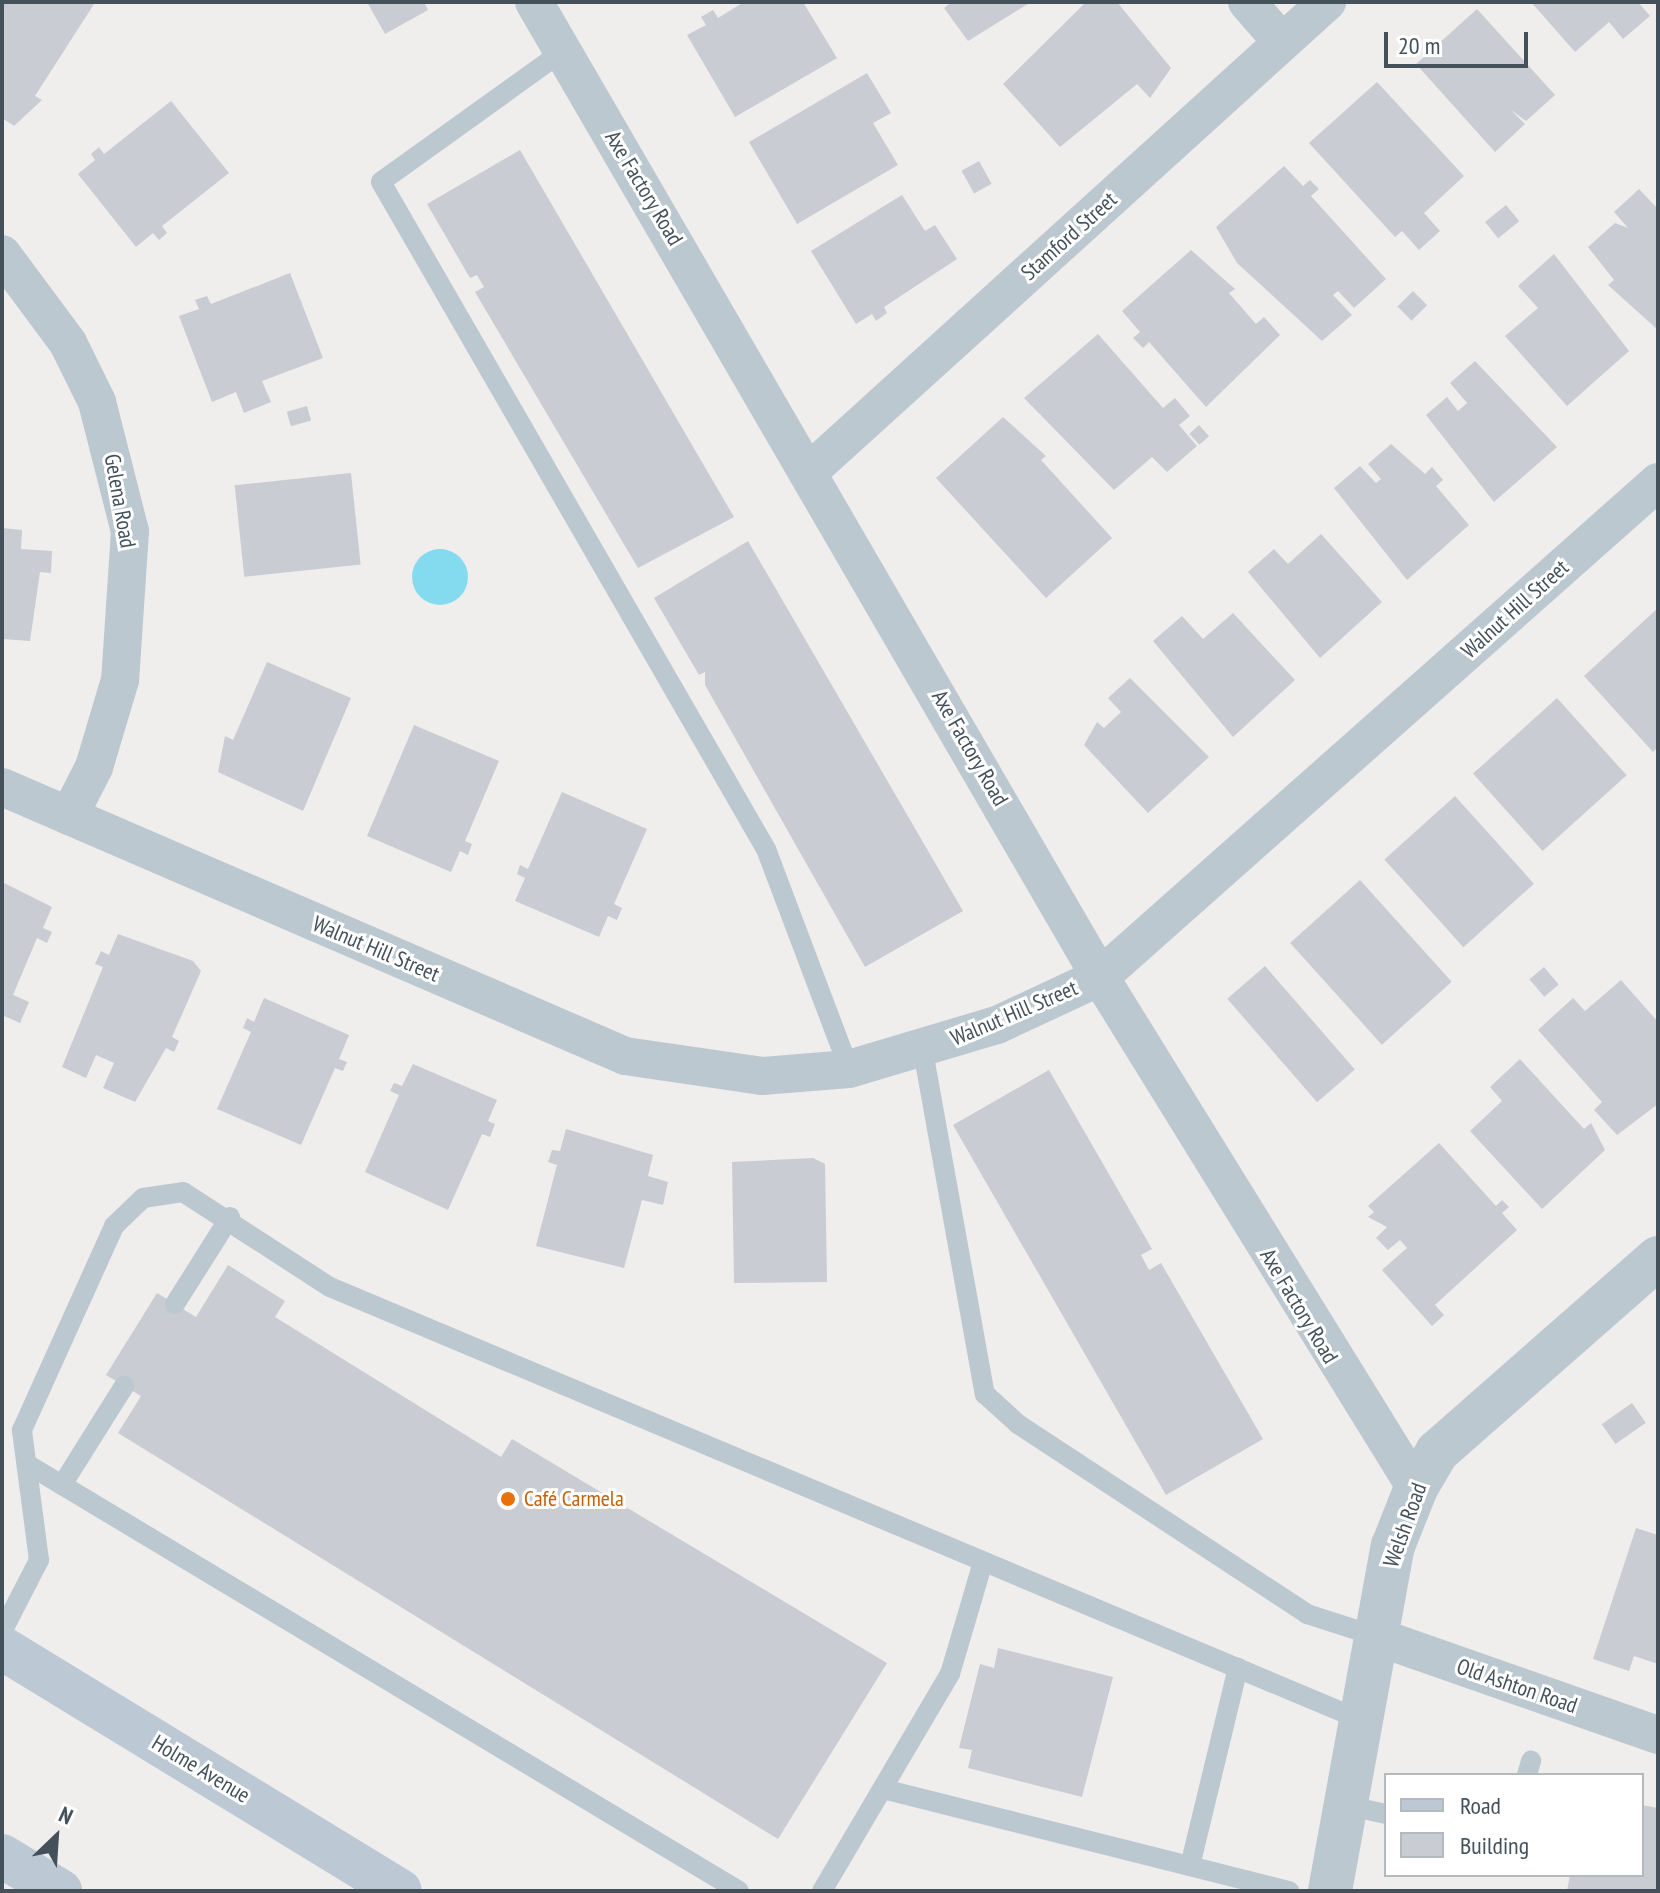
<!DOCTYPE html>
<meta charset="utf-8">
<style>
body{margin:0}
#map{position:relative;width:1660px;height:1893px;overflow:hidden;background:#f0eded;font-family:"PT Sans Narrow",sans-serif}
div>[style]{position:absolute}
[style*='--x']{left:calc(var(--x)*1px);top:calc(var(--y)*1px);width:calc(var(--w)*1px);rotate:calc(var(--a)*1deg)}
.water>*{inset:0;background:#84dbef}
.round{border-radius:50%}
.building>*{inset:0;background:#c9ccd2;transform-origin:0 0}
.service>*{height:20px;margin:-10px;padding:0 10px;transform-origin:10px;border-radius:10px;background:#bcc8d0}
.minor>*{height:38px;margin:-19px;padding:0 19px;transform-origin:19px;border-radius:19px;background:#bcc8d0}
.tertiary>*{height:44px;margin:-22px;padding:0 22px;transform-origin:22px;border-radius:22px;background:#bcc8d0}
.secondary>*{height:44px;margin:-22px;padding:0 22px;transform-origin:22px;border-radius:22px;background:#bcc9d5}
.dots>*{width:22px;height:22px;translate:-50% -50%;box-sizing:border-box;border:4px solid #fff;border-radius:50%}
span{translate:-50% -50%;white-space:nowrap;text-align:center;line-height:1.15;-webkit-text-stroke:6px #fff;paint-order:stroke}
.street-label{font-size:22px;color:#44515b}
.food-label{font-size:22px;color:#c56008}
.left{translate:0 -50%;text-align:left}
.frame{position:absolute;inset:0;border:4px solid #44515b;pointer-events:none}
.legend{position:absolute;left:1384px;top:1773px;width:260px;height:104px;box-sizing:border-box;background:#fff;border:2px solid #b4b9bd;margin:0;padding:10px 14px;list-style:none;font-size:24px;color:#44515b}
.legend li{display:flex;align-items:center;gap:16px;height:40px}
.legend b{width:40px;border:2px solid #b4b9bd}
.north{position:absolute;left:16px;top:1797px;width:80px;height:80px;-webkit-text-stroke:6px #fff;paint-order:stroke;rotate:25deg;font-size:22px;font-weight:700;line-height:32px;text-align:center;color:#44515b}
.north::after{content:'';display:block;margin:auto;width:28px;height:36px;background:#44515b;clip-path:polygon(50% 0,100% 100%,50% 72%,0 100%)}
.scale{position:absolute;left:1384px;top:32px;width:144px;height:36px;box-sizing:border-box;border:4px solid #44515b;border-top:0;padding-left:10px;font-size:24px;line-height:28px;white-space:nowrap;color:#44515b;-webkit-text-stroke:6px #fff;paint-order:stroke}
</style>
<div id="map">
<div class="water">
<i class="round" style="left:412px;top:549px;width:56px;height:56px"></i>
</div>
<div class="building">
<i style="clip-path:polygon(2px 2px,94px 4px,35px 96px,42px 100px,14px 126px,2px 118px)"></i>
<i style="clip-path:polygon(367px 2px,424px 2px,428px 10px,385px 34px)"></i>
<i style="clip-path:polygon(744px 2px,803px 2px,837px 58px,735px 117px,687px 35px,706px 25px,701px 17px,713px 10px,718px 18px)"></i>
<i style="clip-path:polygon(952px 2px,1031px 2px,968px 41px,944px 8px)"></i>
<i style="clip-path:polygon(1086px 2px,1117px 2px,1171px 68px,1150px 98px,1137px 84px,1060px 147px,1003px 84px)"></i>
<i style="clip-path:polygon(1531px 2px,1638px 2px,1650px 16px,1623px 39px,1609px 22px,1575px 52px)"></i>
<i style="clip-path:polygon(1477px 9px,1555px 95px,1526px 121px,1511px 110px,1525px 124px,1495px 152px,1416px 64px)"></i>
<i style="clip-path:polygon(867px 73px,891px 113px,873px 123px,898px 165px,797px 224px,749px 142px)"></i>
<i style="clip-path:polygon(1377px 82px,1464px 176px,1424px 213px,1440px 231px,1419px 250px,1402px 231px,1395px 237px,1309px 143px)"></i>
<i style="clip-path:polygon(171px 101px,229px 173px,162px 226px,167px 233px,159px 240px,153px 233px,136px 247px,78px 174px,95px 160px,91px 154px,99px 147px,104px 154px)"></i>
<i style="clip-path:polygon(520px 150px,734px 517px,638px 568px,475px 292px,484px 287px,477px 275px,470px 278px,427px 204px)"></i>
<i style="left:979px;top:161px;width:26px;height:20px;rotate:61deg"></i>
<i style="clip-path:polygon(1284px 166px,1303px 186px,1310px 180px,1319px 189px,1311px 196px,1386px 279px,1354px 308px,1338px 291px,1333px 295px,1352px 315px,1322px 341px,1237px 263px,1216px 227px)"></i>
<i style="clip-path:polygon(1639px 189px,1658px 209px,1658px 330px,1608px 285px,1614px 280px,1588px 247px,1615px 223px,1628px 228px,1614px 212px)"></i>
<i style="clip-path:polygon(902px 195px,925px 231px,935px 225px,957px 259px,884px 307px,887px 313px,876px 321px,872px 314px,856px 324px,811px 251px)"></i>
<i style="left:1506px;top:205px;width:21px;height:27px;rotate:51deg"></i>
<i style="clip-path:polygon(1191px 250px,1235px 289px,1229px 293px,1256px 324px,1264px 317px,1280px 335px,1206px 407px,1149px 342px,1143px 348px,1133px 338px,1140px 332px,1122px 311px)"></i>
<i style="clip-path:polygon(1554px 254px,1629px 351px,1567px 406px,1505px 336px,1538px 308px,1518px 286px)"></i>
<i style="clip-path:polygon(290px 273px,323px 358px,262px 381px,271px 402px,244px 413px,236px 392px,212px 402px,179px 316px,199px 309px,195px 300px,207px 296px,211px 304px)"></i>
<i style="left:1413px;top:291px;width:20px;height:22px;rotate:45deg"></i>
<i style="clip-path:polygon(1098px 334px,1163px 408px,1175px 398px,1190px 416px,1179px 425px,1197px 446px,1167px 472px,1152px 457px,1114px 490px,1024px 398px)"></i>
<i style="clip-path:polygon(1475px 361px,1557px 447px,1494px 502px,1426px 415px,1447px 397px,1458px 411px,1467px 403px,1450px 383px)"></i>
<i style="left:307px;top:406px;width:15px;height:21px;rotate:74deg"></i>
<i style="clip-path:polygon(1003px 417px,1046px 456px,1041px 460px,1112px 538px,1046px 598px,936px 478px)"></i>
<i style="left:1199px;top:425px;width:15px;height:13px;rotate:48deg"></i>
<i style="clip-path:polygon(1391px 444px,1425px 474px,1432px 467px,1443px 480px,1436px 486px,1469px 525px,1407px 580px,1334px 488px,1360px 466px,1376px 483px,1381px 479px,1368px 464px)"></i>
<i style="left:351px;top:473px;width:92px;height:117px;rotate:84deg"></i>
<i style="clip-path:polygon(2px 528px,22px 530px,21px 549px,52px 551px,51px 573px,40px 572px,30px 641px,2px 639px)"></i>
<i style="clip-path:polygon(1321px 534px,1382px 602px,1320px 658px,1248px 572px,1274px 549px,1288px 564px)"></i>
<i style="clip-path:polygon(748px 541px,963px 911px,865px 967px,705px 685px,705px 672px,699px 675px,654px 598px)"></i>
<i style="clip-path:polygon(1658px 608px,1658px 747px,1653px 752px,1584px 676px)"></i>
<i style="clip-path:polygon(1233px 613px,1295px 680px,1233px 737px,1153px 641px,1182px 616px,1203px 639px)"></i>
<i style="clip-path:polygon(267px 662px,351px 698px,303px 811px,218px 772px,225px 736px,233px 740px)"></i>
<i style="clip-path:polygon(1130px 678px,1209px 757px,1148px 813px,1084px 745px,1097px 722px,1104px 728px,1121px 712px,1108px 698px)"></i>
<i style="left:1557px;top:698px;width:104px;height:113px;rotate:48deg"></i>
<i style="clip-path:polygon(414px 725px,499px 761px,465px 841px,472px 844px,468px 855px,460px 851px,451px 872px,367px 836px)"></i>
<i style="clip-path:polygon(562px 792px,647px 829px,614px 904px,622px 908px,617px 920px,608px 916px,599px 937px,515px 901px,525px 878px,517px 874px,520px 865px,528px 869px)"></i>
<i style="left:1455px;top:796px;width:118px;height:95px;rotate:48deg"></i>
<i style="left:1360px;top:880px;width:137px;height:94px;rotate:48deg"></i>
<i style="clip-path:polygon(2px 882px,52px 907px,43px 928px,52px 932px,47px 943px,37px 938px,13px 995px,29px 1002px,20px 1023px,2px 1015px)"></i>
<i style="clip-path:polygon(118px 934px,193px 961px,201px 971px,172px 1037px,179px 1041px,174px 1052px,166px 1048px,135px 1102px,103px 1088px,114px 1063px,96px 1055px,86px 1078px,62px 1067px,103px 967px,95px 964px,101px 951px,109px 955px)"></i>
<i style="left:1265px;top:966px;width:137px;height:50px;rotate:49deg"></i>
<i style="left:1544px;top:967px;width:23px;height:19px;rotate:50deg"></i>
<i style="clip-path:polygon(1621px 980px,1658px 1022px,1658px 1104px,1617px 1135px,1594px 1110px,1602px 1102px,1538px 1030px,1573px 998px,1585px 1011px)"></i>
<i style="clip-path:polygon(264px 998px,349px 1035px,339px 1059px,347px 1062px,343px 1071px,335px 1068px,301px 1145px,217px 1109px,251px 1032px,243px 1028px,247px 1018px,254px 1022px)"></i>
<i style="clip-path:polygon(1520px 1059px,1584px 1129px,1591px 1123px,1605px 1150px,1542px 1209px,1470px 1131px,1502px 1101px,1490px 1087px)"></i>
<i style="clip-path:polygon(413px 1064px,497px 1100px,488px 1121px,495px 1124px,490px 1137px,482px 1134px,448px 1210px,365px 1172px,399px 1095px,390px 1091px,394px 1083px,402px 1086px)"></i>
<i style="clip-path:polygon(1049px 1070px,1152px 1249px,1141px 1255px,1149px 1270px,1161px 1263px,1263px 1439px,1166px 1495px,953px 1125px)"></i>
<i style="clip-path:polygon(566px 1129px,653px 1155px,648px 1176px,668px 1182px,663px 1205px,642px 1200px,624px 1268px,536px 1246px,557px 1165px,548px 1162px,552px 1150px,560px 1151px)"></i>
<i style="clip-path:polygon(1439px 1143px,1496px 1206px,1502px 1200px,1509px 1207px,1502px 1213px,1517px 1230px,1435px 1305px,1444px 1315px,1432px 1326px,1382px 1270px,1407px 1248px,1400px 1240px,1388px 1250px,1376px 1238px,1387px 1227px,1368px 1217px,1374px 1212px,1368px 1206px)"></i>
<i style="clip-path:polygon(813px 1158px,825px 1164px,827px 1282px,734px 1283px,732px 1162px)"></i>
<i style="clip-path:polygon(228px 1265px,285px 1301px,275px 1317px,501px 1457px,512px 1439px,887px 1663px,778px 1839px,118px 1433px,141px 1396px,106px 1375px,157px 1293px,196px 1317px)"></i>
<i style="left:1632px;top:1403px;width:24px;height:37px;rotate:55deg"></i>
<i style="clip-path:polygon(1636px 1528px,1658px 1535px,1658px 1664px,1634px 1656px,1629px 1671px,1593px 1659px)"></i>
<i style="clip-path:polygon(998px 1648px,1113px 1677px,1082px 1797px,968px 1768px,972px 1750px,959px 1748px,980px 1664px,994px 1668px)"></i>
<i style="clip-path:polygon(1642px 1805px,1658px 1808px,1658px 1891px,1567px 1891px,1570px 1875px,1642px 1875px)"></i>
</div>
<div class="service">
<i style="--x:563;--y:51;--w:224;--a:144.3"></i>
<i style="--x:381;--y:182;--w:770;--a:60.01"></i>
<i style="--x:766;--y:849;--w:235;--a:69.3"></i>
<i style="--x:923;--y:1051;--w:349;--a:79.8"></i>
<i style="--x:985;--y:1394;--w:45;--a:42.3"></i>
<i style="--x:1018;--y:1424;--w:346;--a:33.3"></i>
<i style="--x:1307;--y:1614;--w:71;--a:17.9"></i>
<i style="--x:175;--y:1304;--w:103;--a:-57.7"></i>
<i style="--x:27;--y:1464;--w:830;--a:30.95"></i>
<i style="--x:62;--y:1485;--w:117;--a:-57.9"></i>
<i style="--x:2;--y:1632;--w:81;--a:-62.8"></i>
<i style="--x:39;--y:1560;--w:131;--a:-97.5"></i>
<i style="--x:22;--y:1430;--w:224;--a:-65.7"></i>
<i style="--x:114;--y:1226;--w:40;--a:-44"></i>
<i style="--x:143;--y:1198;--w:40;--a:-8.5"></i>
<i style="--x:183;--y:1192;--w:175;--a:32.9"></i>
<i style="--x:330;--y:1287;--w:1118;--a:22.78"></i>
<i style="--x:1527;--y:1775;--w:15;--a:-74"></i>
<i style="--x:883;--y:1789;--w:419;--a:14.1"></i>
<i style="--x:1345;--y:1805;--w:42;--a:12.4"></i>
<i style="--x:1190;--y:1866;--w:204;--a:-76.4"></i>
<i style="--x:822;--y:1891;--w:252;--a:-59.5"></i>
<i style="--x:950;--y:1674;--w:117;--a:-73.6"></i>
</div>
<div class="minor">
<i style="--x:534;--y:2;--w:1127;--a:59.86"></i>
<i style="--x:1100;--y:977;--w:601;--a:58.27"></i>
<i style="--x:1247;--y:2;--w:53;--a:48.8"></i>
<i style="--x:2;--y:254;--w:111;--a:53.4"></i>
<i style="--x:68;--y:343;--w:66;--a:63.8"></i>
<i style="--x:97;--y:402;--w:133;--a:75.7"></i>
<i style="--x:130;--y:531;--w:149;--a:93.8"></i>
<i style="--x:120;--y:680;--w:91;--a:106.6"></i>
<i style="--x:94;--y:767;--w:55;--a:117"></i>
<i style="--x:811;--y:470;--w:697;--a:-42.21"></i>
<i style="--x:2;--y:787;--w:679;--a:23.35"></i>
<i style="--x:625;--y:1056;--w:138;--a:8.3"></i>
<i style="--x:762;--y:1076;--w:87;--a:-4.6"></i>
<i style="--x:849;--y:1069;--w:154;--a:-16.6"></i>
<i style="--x:997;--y:1025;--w:114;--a:-25"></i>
<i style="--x:1100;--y:977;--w:746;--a:-41.58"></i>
<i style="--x:1375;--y:1636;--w:300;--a:19.3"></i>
</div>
<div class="tertiary">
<i style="--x:1330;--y:1891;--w:351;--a:-79.7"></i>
<i style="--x:1393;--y:1546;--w:62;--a:-68.4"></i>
<i style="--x:1416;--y:1488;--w:42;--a:-59.7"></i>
<i style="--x:1437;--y:1452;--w:294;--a:-41.3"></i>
</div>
<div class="secondary">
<i style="--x:2;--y:1648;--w:466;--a:31.4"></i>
<i style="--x:2;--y:1856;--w:68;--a:31.1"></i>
</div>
<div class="dots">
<i style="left:508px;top:1499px;background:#e8710a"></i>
</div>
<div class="street-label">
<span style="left:644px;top:188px;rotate:59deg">Axe Factory Road</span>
<span style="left:1069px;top:236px;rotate:-42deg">Stamford Street</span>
<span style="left:120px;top:501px;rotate:80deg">Gelena Road</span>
<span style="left:1515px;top:609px;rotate:-42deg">Walnut Hill Street</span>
<span style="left:970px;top:748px;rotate:60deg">Axe Factory Road</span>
<span style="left:376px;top:949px;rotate:23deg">Walnut Hill Street</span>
<span style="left:1014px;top:1013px;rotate:-23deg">Walnut Hill Street</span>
<span style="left:1299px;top:1306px;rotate:59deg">Axe Factory Road</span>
<span style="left:1405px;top:1525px;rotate:-70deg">Welsh Road</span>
<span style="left:1517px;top:1686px;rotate:19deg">Old Ashton Road</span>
<span style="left:201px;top:1769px;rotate:31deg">Holme Avenue</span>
</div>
<div class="food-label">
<span class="left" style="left:524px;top:1499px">Café Carmela</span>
</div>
<div class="frame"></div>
<ul class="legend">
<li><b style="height:10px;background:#bcc9d5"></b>Road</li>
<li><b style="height:22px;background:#c9ccd2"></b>Building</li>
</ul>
<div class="north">N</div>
<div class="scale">20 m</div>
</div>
